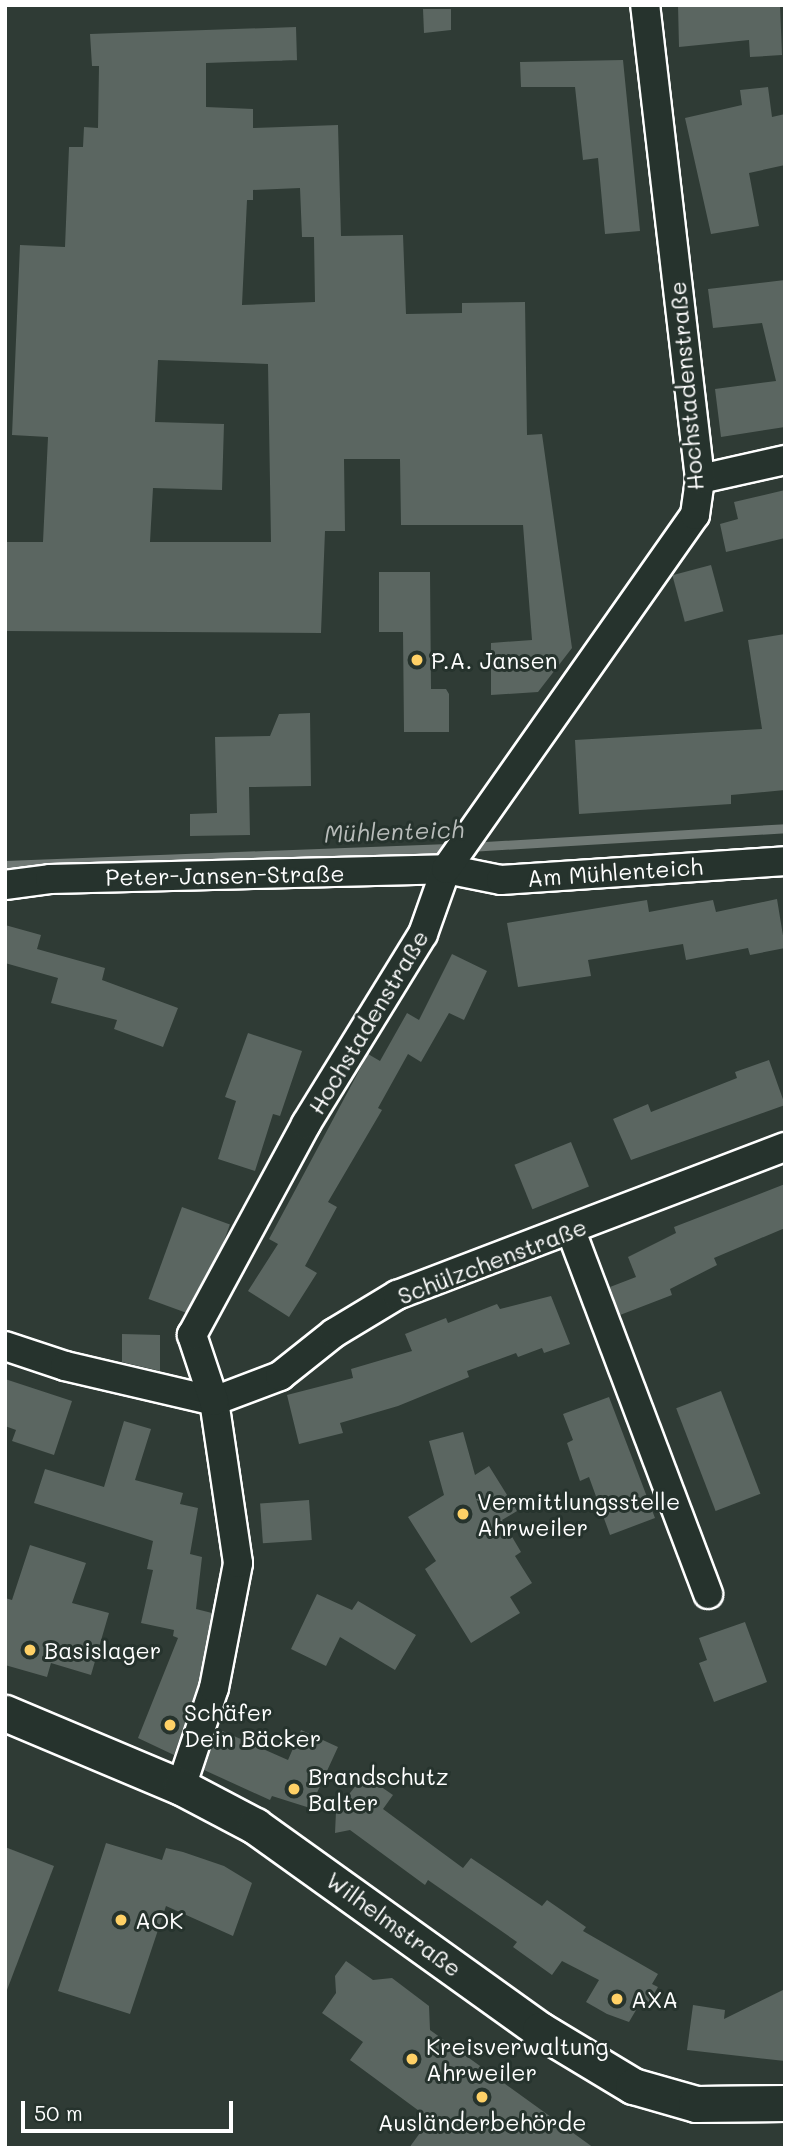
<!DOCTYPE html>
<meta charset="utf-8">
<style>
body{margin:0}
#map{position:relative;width:790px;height:2153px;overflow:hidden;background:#2f3b35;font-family:Mali,sans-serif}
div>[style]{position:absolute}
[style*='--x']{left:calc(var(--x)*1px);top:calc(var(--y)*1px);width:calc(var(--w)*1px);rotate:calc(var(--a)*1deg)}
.stream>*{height:9px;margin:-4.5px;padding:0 4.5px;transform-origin:4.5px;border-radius:4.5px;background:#707975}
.building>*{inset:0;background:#5b6661;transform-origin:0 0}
.roads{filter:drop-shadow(2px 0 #fff) drop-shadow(-2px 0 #fff) drop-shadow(0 2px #fff) drop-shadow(0 -2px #fff)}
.minor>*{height:28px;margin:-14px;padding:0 14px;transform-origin:14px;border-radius:14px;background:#26332d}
.major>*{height:35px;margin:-17.5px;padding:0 17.5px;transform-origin:17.5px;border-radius:17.5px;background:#26332d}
.dots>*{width:19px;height:19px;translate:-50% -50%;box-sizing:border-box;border:4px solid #26332d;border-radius:50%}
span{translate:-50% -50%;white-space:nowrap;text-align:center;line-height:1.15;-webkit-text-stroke:6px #26332d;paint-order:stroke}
.street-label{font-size:23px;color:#fff}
.poi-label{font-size:23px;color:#fff}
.left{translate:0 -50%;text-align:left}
.water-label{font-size:24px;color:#b8bcba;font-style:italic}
.frame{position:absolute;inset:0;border:7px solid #fff;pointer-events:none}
.scale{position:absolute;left:21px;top:2101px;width:212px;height:32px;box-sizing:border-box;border:4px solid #fff;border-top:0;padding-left:9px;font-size:21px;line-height:24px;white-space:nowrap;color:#fff;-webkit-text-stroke:5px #26332d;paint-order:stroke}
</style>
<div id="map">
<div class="stream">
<i style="--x:469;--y:847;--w:317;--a:-3.4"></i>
<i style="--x:5;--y:865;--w:450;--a:-2.2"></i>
</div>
<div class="building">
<i style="clip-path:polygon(678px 5px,780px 5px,782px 55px,750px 57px,749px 40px,679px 47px)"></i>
<i style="clip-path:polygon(423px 9px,451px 9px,451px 30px,424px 33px)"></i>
<i style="clip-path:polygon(evenodd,296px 27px,297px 60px,206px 63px,206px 107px,253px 109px,253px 128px,338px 125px,341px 236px,403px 235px,406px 314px,462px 313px,462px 303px,525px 302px,527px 435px,542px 434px,572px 648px,538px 692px,491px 695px,491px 643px,532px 640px,523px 525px,401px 525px,400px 459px,344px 459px,345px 531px,325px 531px,321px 633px,5px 631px,5px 542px,43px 542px,48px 437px,12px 435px,20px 245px,65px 247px,69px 147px,83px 147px,84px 127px,98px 128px,99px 66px,92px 66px,90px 34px,296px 27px,300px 188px,302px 237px,314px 237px,315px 302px,242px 305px,247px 200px,253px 200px,253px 190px,300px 188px,296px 27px,158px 360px,268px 364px,271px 542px,150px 542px,153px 488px,222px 490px,224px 424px,155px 422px,158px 360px)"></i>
<i style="clip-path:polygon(623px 60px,640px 231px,605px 234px,598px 158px,583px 160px,575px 87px,521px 87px,520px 62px)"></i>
<i style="clip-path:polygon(768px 87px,772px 117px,785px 114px,785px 165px,749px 173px,759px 226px,711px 234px,685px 118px,742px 105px,740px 90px)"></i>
<i style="clip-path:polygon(785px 280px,785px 427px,721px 437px,715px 389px,776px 381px,762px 323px,713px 328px,708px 289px)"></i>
<i style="clip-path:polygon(785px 490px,785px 538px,726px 552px,720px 524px,738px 519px,734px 502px)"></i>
<i style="left:711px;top:565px;width:48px;height:40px;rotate:75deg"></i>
<i style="clip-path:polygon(379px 572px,430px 572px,431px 689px,446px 689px,449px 694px,449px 732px,404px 732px,403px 632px,379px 632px)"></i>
<i style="clip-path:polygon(785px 634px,785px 790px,731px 795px,731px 804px,579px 814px,575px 740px,762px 729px,748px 640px)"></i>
<i style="clip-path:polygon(310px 713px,311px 786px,249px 787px,250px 835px,190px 836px,190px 814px,217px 813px,215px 737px,270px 736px,279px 714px)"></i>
<i style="clip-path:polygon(777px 899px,785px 948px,750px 955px,748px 948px,686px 960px,683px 944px,588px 960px,591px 976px,518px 987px,507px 923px,647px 900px,649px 912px,713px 900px,716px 912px)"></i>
<i style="clip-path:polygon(5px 925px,41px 935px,37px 949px,105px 968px,102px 980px,178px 1008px,163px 1047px,114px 1029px,117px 1020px,51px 1003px,58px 978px,5px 963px)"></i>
<i style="clip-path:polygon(452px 954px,487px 971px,464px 1020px,449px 1013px,421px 1062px,408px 1054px,378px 1108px,382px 1110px,328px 1202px,337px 1207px,305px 1266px,317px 1273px,289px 1317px,248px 1291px,278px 1244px,269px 1239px,368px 1054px,380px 1061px,407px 1013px,419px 1020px)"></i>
<i style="clip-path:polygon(248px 1033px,302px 1051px,280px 1116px,273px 1114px,255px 1171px,218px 1159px,236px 1101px,225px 1097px)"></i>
<i style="clip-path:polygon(769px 1060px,785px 1105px,631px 1160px,613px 1119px,648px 1104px,651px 1112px,737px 1078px,735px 1072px)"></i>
<i style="left:571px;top:1142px;width:48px;height:61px;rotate:68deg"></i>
<i style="clip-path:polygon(785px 1184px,785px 1228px,714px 1258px,717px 1265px,670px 1289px,672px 1295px,620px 1315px,610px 1287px,636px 1277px,628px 1257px,676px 1233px,674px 1227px)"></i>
<i style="left:182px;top:1207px;width:51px;height:98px;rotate:20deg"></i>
<i style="clip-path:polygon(551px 1296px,570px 1344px,544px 1353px,542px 1348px,518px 1357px,516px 1353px,467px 1371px,469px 1377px,398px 1406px,340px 1423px,343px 1433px,299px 1444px,287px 1395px,353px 1378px,351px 1369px,412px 1351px,405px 1334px,446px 1318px,448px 1323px,497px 1304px,500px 1309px)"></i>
<i style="clip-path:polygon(122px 1334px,160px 1335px,160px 1371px,122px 1362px)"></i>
<i style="clip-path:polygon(5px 1379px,72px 1401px,54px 1455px,12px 1441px,16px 1430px,5px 1426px)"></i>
<i style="left:721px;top:1391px;width:110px;height:48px;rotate:69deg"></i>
<i style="clip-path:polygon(609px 1397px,655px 1518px,610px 1535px,589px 1477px,580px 1481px,567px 1443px,573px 1440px,563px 1414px)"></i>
<i style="clip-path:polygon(124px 1421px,151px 1429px,135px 1480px,183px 1493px,180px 1504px,198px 1508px,190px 1554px,202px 1557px,196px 1609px,212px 1613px,198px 1684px,174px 1755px,138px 1738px,178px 1638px,173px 1636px,174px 1630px,141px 1623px,153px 1570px,147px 1569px,153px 1541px,34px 1503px,45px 1469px,104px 1487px)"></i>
<i style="clip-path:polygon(463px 1432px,475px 1475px,489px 1466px,517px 1511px,502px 1520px,521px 1552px,515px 1556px,532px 1583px,510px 1597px,520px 1613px,471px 1643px,425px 1569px,436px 1561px,408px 1517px,444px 1495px,429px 1441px)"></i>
<i style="left:309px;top:1500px;width:40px;height:49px;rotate:86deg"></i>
<i style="clip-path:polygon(30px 1545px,86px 1563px,72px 1603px,109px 1613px,91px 1675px,51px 1663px,47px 1677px,5px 1665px,5px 1598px,12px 1600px)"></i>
<i style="clip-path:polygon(317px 1594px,352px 1610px,358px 1601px,416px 1635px,395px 1670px,340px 1637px,326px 1666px,291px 1649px)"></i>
<i style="clip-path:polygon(745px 1622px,767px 1682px,714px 1702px,699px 1663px,707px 1660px,699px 1638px)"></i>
<i style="clip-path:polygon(218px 1729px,288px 1760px,301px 1730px,338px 1747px,310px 1808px,272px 1796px,270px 1800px,204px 1770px)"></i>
<i style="clip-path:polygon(364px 1775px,393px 1795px,383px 1809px,463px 1868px,471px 1858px,542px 1906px,547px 1900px,586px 1927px,583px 1931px,658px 1974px,652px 1984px,658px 1987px,645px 2009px,639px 2005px,629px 2022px,607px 2014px,586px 2002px,599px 1980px,562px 1961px,552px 1975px,513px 1947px,517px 1942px,428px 1880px,425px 1885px,350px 1830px,335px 1833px,336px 1811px)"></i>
<i style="clip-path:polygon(106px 1843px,162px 1860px,166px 1848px,183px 1852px,224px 1866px,252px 1883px,233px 1936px,166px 1906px,130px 2014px,58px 1991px)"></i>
<i style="clip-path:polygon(5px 1847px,54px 1866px,7px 1990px,5px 1989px)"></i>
<i style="clip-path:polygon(346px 1961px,373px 1980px,392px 1978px,429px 2006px,430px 2030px,594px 2148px,409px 2148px,430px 2119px,350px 2060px,363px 2042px,322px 2013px,336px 1993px,335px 1976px)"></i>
<i style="clip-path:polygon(785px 1989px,785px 2061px,687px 2050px,693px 2005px,725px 2010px,724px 2019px)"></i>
</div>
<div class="roads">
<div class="minor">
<i style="--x:700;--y:479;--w:87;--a:-12.6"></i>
<i style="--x:5;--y:885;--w:45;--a:-7.6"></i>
<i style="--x:50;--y:879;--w:396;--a:-1.4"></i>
<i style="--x:446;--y:869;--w:56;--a:11.3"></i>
<i style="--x:501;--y:880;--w:285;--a:-3.8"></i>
<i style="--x:571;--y:1231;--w:388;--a:69.3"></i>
<i style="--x:5;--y:1346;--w:63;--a:18.4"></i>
<i style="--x:65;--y:1366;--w:153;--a:13.2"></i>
<i style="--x:214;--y:1401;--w:71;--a:-20.7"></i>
<i style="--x:280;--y:1376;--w:69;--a:-38.5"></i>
<i style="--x:334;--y:1333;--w:74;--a:-31.1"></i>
<i style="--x:397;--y:1295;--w:415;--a:-20.9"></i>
<i style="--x:181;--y:1787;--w:104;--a:-71.6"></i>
<i style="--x:214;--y:1688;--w:127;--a:-79.1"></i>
<i style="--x:238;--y:1563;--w:164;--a:-98.4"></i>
<i style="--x:214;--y:1401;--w:70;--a:-108.4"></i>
<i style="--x:192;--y:1335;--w:240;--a:-61.6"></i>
<i style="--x:306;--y:1124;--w:223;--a:-58.4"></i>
<i style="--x:423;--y:934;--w:69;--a:-70.5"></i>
<i style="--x:446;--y:869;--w:433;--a:-54.9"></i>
<i style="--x:695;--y:515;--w:36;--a:-82"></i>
<i style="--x:700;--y:479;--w:477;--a:-96.6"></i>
</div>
<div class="major">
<i style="--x:5;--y:1713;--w:191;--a:22.8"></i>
<i style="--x:181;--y:1787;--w:84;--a:27.8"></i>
<i style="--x:255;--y:1826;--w:350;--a:35.6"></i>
<i style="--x:540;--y:2030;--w:109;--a:31.1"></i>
<i style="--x:633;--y:2086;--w:66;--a:15.9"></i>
<i style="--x:696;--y:2104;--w:89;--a:-0.6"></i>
</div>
</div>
<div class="dots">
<i style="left:417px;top:660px;background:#ffd166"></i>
<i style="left:463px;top:1514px;background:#ffd166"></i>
<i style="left:30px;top:1650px;background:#ffd166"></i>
<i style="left:170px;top:1725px;background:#ffd166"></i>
<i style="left:294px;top:1789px;background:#ffd166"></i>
<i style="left:121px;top:1920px;background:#ffd166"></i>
<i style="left:617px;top:1999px;background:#ffd166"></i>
<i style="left:412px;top:2059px;background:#ffd166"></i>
<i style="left:482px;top:2097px;background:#ffd166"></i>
</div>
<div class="street-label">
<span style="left:686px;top:386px;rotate:-95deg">Hochstadenstraße</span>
<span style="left:615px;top:872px;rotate:-4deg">Am Mühlenteich</span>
<span style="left:225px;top:875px;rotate:-1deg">Peter-Jansen-Straße</span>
<span style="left:368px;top:1022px;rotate:-59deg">Hochstadenstraße</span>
<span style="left:492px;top:1261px;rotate:-21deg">Schülzchenstraße</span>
<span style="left:394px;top:1924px;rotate:36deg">Wilhelmstraße</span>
</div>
<div class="poi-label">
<span class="left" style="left:431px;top:660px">P.A. Jansen</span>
<span class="left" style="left:477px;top:1514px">Vermittlungsstelle<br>Ahrweiler</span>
<span class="left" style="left:44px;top:1650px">Basislager</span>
<span class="left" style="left:184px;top:1725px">Schäfer<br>Dein Bäcker</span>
<span class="left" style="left:308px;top:1789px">Brandschutz<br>Balter</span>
<span class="left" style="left:135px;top:1920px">AOK</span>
<span class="left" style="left:631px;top:1999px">AXA</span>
<span class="left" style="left:426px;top:2059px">Kreisverwaltung<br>Ahrweiler</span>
<span style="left:482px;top:2122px">Ausländerbehörde</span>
</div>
<div class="water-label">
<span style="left:394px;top:831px;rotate:-2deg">Mühlenteich</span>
</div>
<div class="frame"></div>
<div class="scale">50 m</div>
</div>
